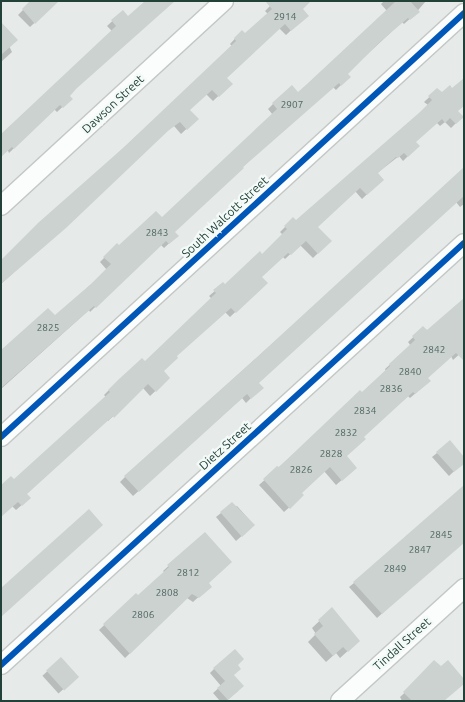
<!DOCTYPE html>
<style>
body{margin:0}
#map{position:relative;width:465px;height:702px;overflow:hidden;background:#e6ebe9;font-family:Ubuntu,sans-serif}
div>[style]{position:absolute}
[style*='--x']{left:calc(var(--x)*1px);top:calc(var(--y)*1px);width:calc(var(--w)*1px);rotate:calc(var(--a)*1deg)}
.shadow>*{inset:0;background:#0003;transform-origin:0 0}
.building>*{inset:0;background:#ccd2d0;transform-origin:0 0}
.roads{filter:drop-shadow(1px 0 #c3c8c6) drop-shadow(-1px 0 #c3c8c6) drop-shadow(0 1px #c3c8c6) drop-shadow(0 -1px #c3c8c6)}
.street>*{height:18px;margin:-9px;padding:0 9px;transform-origin:9px;border-radius:9px;background:#fbfcfc}
.cycleway>*{height:6px;margin:-3px;padding:0 3px;transform-origin:3px;border-radius:3px;background:#0057b8}
span{translate:-50% -50%;white-space:nowrap;text-align:center;line-height:1.15;-webkit-text-stroke:4.5px #f4faf7;paint-order:stroke}
.number-label{font-size:10px;color:#4d6660}
.number-label span{-webkit-text-stroke-width:0}
.street-label{font-size:12px;color:#214139}
.frame{position:absolute;inset:0;border:2px solid #214139;pointer-events:none}
</style>
<div id="map">
<div class="shadow">
<i style="clip-path:polygon(32px 1px,58px 1px,30px 27px,18px 15px)"></i>
<i style="clip-path:polygon(384px 1px,426px 1px,413px 16px,404px 24px,402px 22px,346px 74px,344px 82px,336px 90px,333px 87px,284px 128px,174px 232px,177px 236px,164px 248px,160px 244px,90px 312px,89px 310px,1px 389px,1px 352px,55px 317px,107px 270px,100px 262px,117px 245px,119px 247px,162px 219px,273px 115px,268px 109px,273px 104px,292px 87px,298px 93px,387px 11px,381px 4px)"></i>
<i style="clip-path:polygon(270px 6px,301px 9px,302px 20px,286px 35px,279px 28px,226px 78px,231px 84px,213px 101px,206px 94px,189px 110px,197px 119px,181px 134px,174px 126px,163px 134px,1px 284px,1px 261px,233px 47px,230px 44px,242px 31px,245px 34px,268px 14px,265px 11px)"></i>
<i style="clip-path:polygon(122px 12px,127px 17px,68px 96px,71px 99px,57px 112px,54px 109px,9px 153px,1px 135px,112px 31px,107px 26px)"></i>
<i style="clip-path:polygon(1px 30px,12px 52px,1px 62px)"></i>
<i style="clip-path:polygon(437px 90px,456px 110px,457px 122px,451px 128px,445px 122px,440px 126px,436px 122px,414px 142px,418px 146px,403px 161px,399px 156px,376px 174px,382px 180px,362px 199px,355px 191px,316px 228px,330px 241px,313px 258px,300px 245px,285px 259px,283px 257px,260px 277px,266px 283px,230px 317px,225px 312px,175px 356px,162px 371px,164px 383px,150px 396px,143px 388px,108px 421px,107px 420px,26px 494px,24px 503px,16px 510px,12px 506px,14px 481px,106px 397px,104px 395px,118px 381px,145px 363px,212px 299px,209px 296px,223px 284px,225px 286px,262px 255px,283px 235px,280px 232px,293px 219px,296px 222px,401px 131px,428px 105px,424px 102px)"></i>
<i style="clip-path:polygon(464px 170px,464px 204px,460px 207px,456px 202px,258px 383px,257px 392px,246px 403px,242px 398px,133px 496px,120px 482px,125px 477px)"></i>
<i style="clip-path:polygon(423px 328px,464px 350px,453px 360px,451px 356px,426px 378px,424px 386px,410px 398px,408px 396px,362px 437px,345px 456px,351px 472px,336px 485px,324px 471px,300px 493px,303px 495px,284px 512px,259px 485px,386px 371px,385px 369px,411px 346px,408px 342px)"></i>
<i style="clip-path:polygon(437px 453px,464px 462px,449px 476px,432px 457px)"></i>
<i style="clip-path:polygon(237px 506px,254px 525px,236px 541px,216px 517px,221px 513px)"></i>
<i style="clip-path:polygon(205px 533px,205px 591px,193px 602px,187px 598px,125px 658px,99px 630px,136px 595px,138px 597px,165px 573px,163px 571px)"></i>
<i style="clip-path:polygon(464px 540px,377px 618px,349px 587px,354px 583px)"></i>
<i style="clip-path:polygon(332px 609px,351px 648px,340px 658px,336px 653px,326px 662px,308px 642px,316px 634px,312px 628px)"></i>
<i style="left:61px;top:659px;width:24px;height:25px;rotate:48deg"></i>
<i style="clip-path:polygon(236px 665px,233px 675px,238px 691px,226px 701px,220px 701px,213px 693px,221px 686px,210px 673px,214px 669px)"></i>
<i style="clip-path:polygon(421px 678px,443px 701px,402px 701px,400px 697px)"></i>
</div>
<div class="building">
<i style="clip-path:polygon(30px 1px,59px 1px,35px 24px,22px 9px)"></i>
<i style="clip-path:polygon(145px 1px,175px 1px,76px 89px,70px 96px,73px 99px,63px 108px,60px 105px,14px 149px,12px 147px,1px 157px,1px 134px,116px 26px,111px 20px,123px 10px,128px 16px)"></i>
<i style="clip-path:polygon(265px 1px,311px 1px,303px 9px,309px 16px,291px 31px,285px 24px,227px 78px,233px 84px,219px 97px,212px 90px,190px 110px,199px 119px,187px 130px,180px 122px,169px 130px,66px 228px,1px 284px,1px 260px,38px 223px,123px 148px,236px 41px,234px 38px,242px 30px,245px 33px,272px 9px)"></i>
<i style="clip-path:polygon(396px 1px,410px 1px,420px 12px,410px 20px,408px 18px,381px 41px,348px 74px,351px 77px,341px 86px,339px 83px,243px 167px,244px 168px,175px 232px,179px 236px,169px 244px,166px 241px,96px 308px,94px 306px,1px 388px,1px 350px,48px 308px,55px 315px,91px 284px,111px 264px,103px 257px,117px 243px,119px 245px,156px 211px,162px 217px,277px 109px,272px 103px,292px 85px,298px 92px,307px 84px)"></i>
<i style="clip-path:polygon(1px 22px,18px 40px,1px 55px)"></i>
<i style="clip-path:polygon(464px 78px,464px 106px,458px 111px,464px 117px,456px 124px,450px 118px,445px 123px,442px 119px,416px 142px,420px 146px,408px 157px,404px 153px,398px 158px,396px 157px,378px 173px,384px 180px,367px 195px,360px 188px,318px 227px,332px 241px,318px 254px,306px 241px,291px 255px,288px 253px,262px 277px,268px 283px,236px 313px,231px 308px,177px 356px,178px 358px,164px 371px,170px 378px,156px 392px,148px 384px,114px 418px,113px 416px,27px 494px,31px 498px,22px 506px,18px 502px,1px 517px,1px 485px,11px 476px,14px 479px,110px 392px,108px 390px,118px 380px,142px 358px,145px 361px,216px 293px,213px 290px,223px 282px,225px 284px,260px 251px,262px 254px,287px 229px,284px 226px,293px 217px,296px 220px,420px 112px,432px 100px,428px 96px,437px 88px,442px 92px,450px 85px,452px 88px)"></i>
<i style="clip-path:polygon(464px 167px,464px 196px,259px 383px,264px 388px,251px 399px,247px 394px,139px 492px,124px 476px,255px 359px)"></i>
<i style="clip-path:polygon(464px 298px,464px 361px,456px 353px,428px 378px,431px 381px,415px 394px,413px 392px,364px 437px,366px 439px,347px 456px,357px 468px,342px 481px,330px 467px,302px 493px,304px 495px,290px 509px,263px 479px,277px 466px,279px 467px,360px 390px,362px 392px,390px 366px,389px 364px,415px 340px,412px 336px,423px 326px,427px 330px)"></i>
<i style="clip-path:polygon(450px 440px,464px 457px,464px 464px,454px 472px,436px 452px)"></i>
<i style="clip-path:polygon(464px 485px,464px 543px,382px 614px,353px 582px)"></i>
<i style="clip-path:polygon(232px 502px,255px 525px,242px 537px,220px 512px)"></i>
<i style="clip-path:polygon(89px 509px,103px 525px,1px 617px,1px 588px)"></i>
<i style="clip-path:polygon(205px 532px,232px 562px,209px 583px,212px 587px,199px 598px,192px 594px,130px 654px,103px 624px,136px 593px,138px 595px,169px 567px,167px 565px)"></i>
<i style="clip-path:polygon(332px 607px,360px 641px,348px 652px,343px 647px,333px 656px,314px 634px,323px 626px,318px 620px)"></i>
<i style="clip-path:polygon(235px 649px,244px 659px,238px 665px,241px 669px,234px 675px,244px 686px,228px 700px,217px 688px,225px 681px,213px 668px)"></i>
<i style="left:61px;top:657px;width:27px;height:20px;rotate:48deg"></i>
<i style="clip-path:polygon(434px 660px,441px 666px,448px 660px,464px 679px,464px 684px,444px 701px,412px 701px,403px 692px)"></i>
</div>
<div class="roads">
<div class="street">
<i style="--x:1;--y:206;--w:303;--a:-42.6"></i>
<i style="--x:1;--y:437;--w:628;--a:-42.48"></i>
<i style="--x:1;--y:665;--w:626;--a:-42.35"></i>
<i style="--x:340;--y:701;--w:168;--a:-42.3"></i>
</div>
</div>
<div class="cycleway">
<i style="--x:1;--y:437;--w:628;--a:-42.48"></i>
<i style="--x:1;--y:665;--w:626;--a:-42.35"></i>
</div>
<div class="number-label">
<span style="left:285px;top:17px">2914</span>
<span style="left:292px;top:105px">2907</span>
<span style="left:157px;top:233px">2843</span>
<span style="left:48px;top:328px">2825</span>
<span style="left:434px;top:350px">2842</span>
<span style="left:410px;top:372px">2840</span>
<span style="left:391px;top:389px">2836</span>
<span style="left:365px;top:411px">2834</span>
<span style="left:346px;top:433px">2832</span>
<span style="left:331px;top:454px">2828</span>
<span style="left:301px;top:470px">2826</span>
<span style="left:441px;top:535px">2845</span>
<span style="left:420px;top:550px">2847</span>
<span style="left:395px;top:569px">2849</span>
<span style="left:188px;top:573px">2812</span>
<span style="left:167px;top:593px">2808</span>
<span style="left:143px;top:615px">2806</span>
</div>
<div class="street-label">
<span style="left:113px;top:104px;rotate:-43deg">Dawson Street</span>
<span style="left:225px;top:217px;rotate:-43deg">South Walcott Street</span>
<span style="left:225px;top:446px;rotate:-42deg">Dietz Street</span>
<span style="left:402px;top:644px;rotate:-42deg">Tindall Street</span>
</div>
<div class="frame"></div>
</div>
